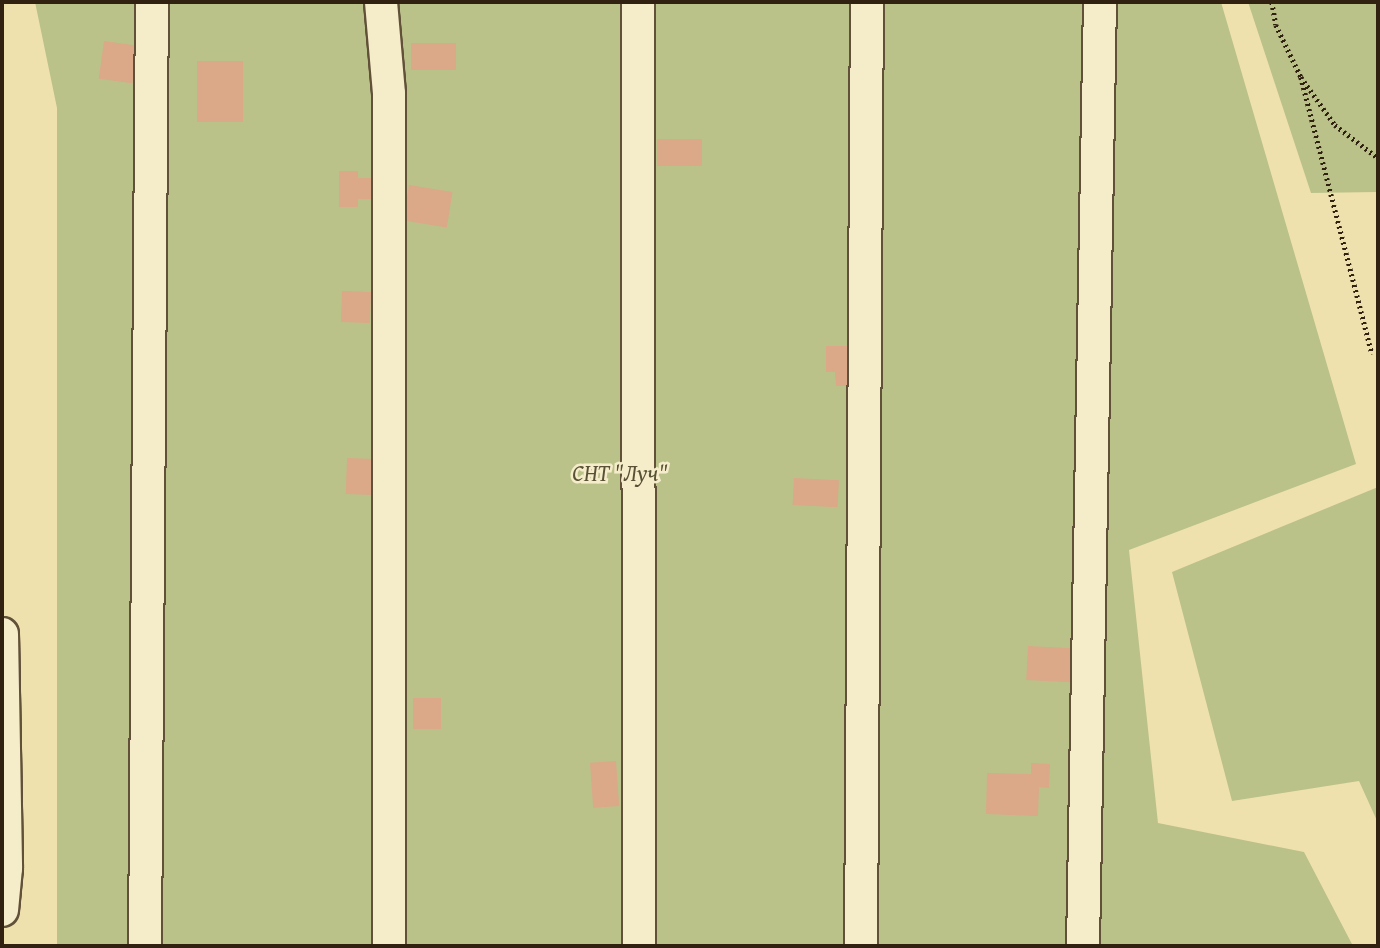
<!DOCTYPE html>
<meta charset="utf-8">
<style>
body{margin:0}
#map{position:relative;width:1380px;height:948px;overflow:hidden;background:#efe1ae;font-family:"Gentium Book Plus",serif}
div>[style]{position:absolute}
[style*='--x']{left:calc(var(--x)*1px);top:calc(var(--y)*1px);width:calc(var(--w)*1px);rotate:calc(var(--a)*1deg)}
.green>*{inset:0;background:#bac28a}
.building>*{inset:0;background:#dba888;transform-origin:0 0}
.path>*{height:4.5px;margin-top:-2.25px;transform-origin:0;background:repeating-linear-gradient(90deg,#302110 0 2px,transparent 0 5.5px)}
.roads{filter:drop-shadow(2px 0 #605138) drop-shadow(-2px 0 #605138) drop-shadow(0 2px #605138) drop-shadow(0 -2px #605138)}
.minor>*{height:32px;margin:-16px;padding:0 16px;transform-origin:16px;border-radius:16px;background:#f5ecca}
span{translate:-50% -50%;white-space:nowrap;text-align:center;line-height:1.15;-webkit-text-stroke:5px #f5ecca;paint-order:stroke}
.park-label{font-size:23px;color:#595135;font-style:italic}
.frame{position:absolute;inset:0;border:4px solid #302110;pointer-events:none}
</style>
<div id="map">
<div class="green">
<i style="clip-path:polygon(35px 2px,1221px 2px,1356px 464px,1129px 550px,1158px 823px,1304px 852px,1353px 946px,57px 946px,57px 108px)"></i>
<i style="clip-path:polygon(1248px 2px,1378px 2px,1378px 192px,1311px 193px)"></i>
<i style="clip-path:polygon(1378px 487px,1378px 823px,1359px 781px,1232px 801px,1172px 572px)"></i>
</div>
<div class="building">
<i style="left:104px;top:41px;width:34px;height:38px;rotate:8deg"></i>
<i style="left:411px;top:43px;width:45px;height:27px"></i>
<i style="left:243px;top:61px;width:61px;height:46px;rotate:90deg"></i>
<i style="left:657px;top:139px;width:45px;height:27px"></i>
<i style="clip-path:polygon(339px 171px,358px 171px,358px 178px,372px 178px,372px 199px,358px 199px,358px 207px,339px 207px)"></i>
<i style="left:409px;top:185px;width:44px;height:36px;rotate:9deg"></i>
<i style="left:342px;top:291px;width:29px;height:31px;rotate:2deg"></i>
<i style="clip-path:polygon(826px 346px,855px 346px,861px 386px,836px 386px,835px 372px,826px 372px)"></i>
<i style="left:347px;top:458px;width:28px;height:36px;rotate:2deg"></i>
<i style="left:794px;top:478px;width:45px;height:27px;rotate:3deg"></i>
<i style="left:1028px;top:646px;width:44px;height:34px;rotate:3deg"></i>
<i style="left:413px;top:698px;width:28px;height:31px"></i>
<i style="left:616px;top:761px;width:45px;height:26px;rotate:86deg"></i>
<i style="clip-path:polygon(1031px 763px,1050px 764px,1049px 788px,1039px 787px,1038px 816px,986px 814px,987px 773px,1031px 774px)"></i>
</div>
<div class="path">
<i style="--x:1272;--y:2;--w:23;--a:80"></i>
<i style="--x:1276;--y:25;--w:58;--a:64.3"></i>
<i style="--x:1301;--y:77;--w:59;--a:54.7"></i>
<i style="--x:1335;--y:125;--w:54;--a:37.5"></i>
<i style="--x:1301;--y:77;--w:286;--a:75.6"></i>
</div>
<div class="roads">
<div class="minor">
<i style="--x:381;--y:2;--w:92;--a:85"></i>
<i style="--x:389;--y:94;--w:852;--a:90"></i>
<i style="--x:638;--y:2;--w:944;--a:89.94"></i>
<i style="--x:2;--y:634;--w:234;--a:89"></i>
<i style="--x:6;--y:868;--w:42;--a:95.4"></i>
<i style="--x:145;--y:946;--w:944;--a:-89.58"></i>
<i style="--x:861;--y:946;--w:944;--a:-89.64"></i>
<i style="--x:1083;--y:946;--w:944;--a:-88.97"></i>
</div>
</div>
<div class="park-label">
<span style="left:620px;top:473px">СНТ "Луч"</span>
</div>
<div class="frame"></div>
</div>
